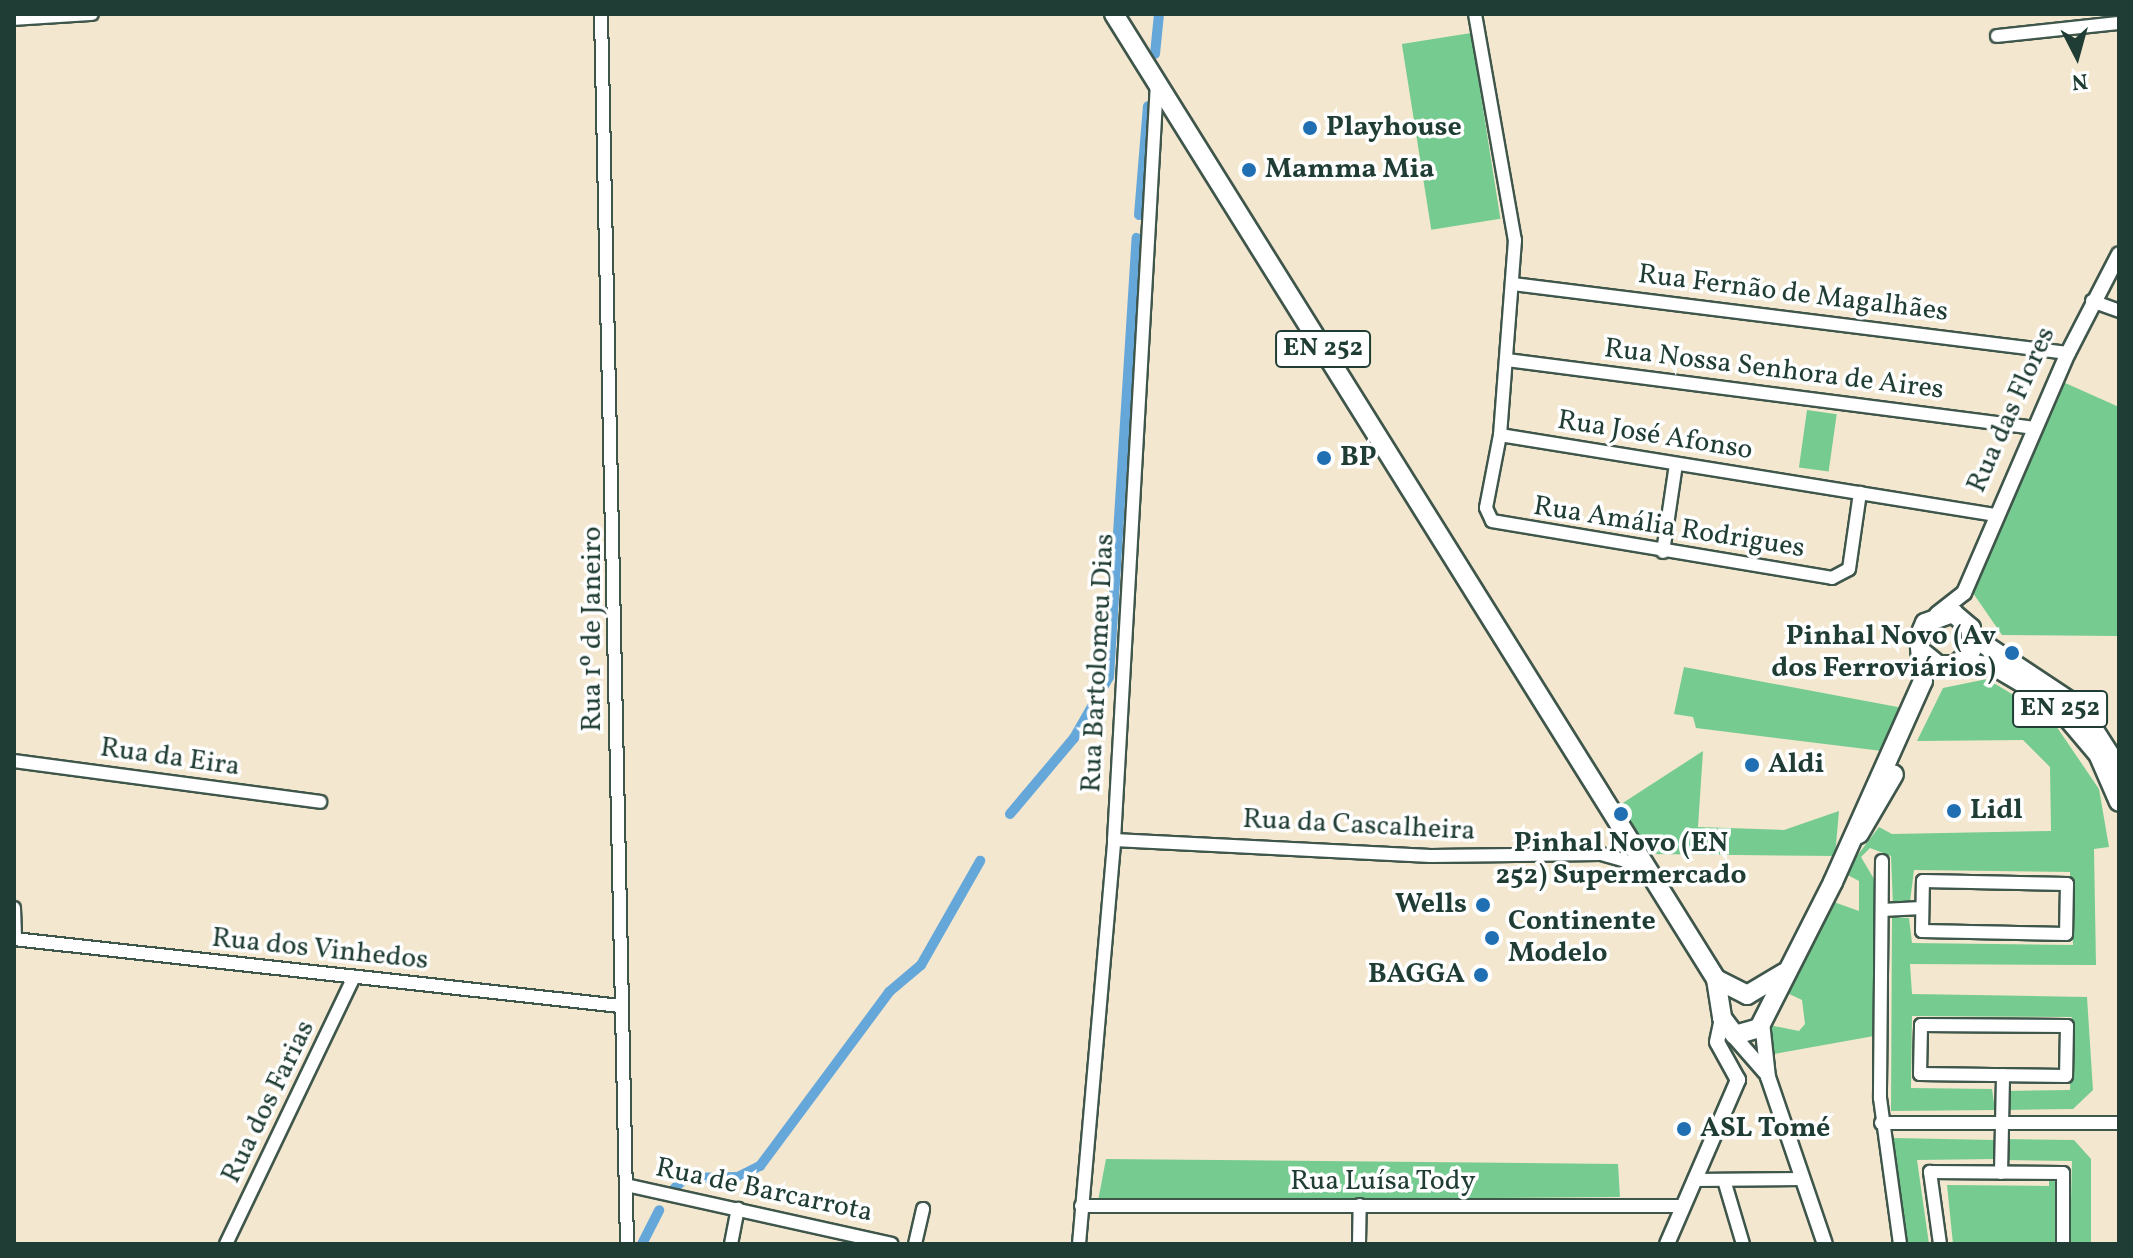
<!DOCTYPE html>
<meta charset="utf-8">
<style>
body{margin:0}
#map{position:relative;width:2133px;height:1258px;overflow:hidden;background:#f3e7cf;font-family:Vollkorn,serif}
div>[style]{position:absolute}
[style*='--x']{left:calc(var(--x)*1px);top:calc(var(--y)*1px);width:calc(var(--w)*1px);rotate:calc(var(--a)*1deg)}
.green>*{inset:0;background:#76cc90;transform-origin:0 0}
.canal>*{height:10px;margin:-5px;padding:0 5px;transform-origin:5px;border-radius:5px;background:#66a7da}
.roads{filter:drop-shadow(2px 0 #3f564b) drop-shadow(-2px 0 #3f564b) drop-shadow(0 2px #3f564b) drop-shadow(0 -2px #3f564b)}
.minor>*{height:12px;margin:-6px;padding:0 6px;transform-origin:6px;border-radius:6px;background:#fff}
.tertiary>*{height:14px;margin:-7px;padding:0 7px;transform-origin:7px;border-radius:7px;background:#fff}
.primary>*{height:18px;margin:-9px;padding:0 9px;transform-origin:9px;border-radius:9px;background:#fff}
.dots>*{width:22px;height:22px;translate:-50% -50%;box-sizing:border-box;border:4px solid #fff;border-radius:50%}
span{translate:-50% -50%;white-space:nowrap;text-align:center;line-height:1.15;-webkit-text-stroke:7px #fff;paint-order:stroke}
.shield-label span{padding:2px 6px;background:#fff;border:2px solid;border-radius:6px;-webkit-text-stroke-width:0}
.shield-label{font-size:26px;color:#1f3d34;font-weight:700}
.poi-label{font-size:28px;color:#1f3d34;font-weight:700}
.left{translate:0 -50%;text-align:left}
.right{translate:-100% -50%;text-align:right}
.street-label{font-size:28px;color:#1f3d34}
.frame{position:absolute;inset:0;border:16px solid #1f3d34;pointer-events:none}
.north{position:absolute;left:2037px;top:16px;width:80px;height:80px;-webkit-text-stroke:6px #fff;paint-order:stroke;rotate:174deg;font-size:22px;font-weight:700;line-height:32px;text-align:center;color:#1f3d34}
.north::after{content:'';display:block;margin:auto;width:28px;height:36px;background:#1f3d34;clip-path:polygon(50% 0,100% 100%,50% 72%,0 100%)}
</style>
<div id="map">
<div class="green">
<i style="left:1471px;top:33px;width:188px;height:70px;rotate:81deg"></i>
<i style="clip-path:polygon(2063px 382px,2119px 407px,2119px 636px,2002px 635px,1973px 593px)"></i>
<i style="left:1807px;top:410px;width:30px;height:58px;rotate:8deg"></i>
<i style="clip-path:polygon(1684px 667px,1903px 708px,1882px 751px,1696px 728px,1693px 717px,1674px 714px)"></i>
<i style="clip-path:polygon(1987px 679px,2050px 717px,2099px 789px,2109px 847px,2094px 849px,2096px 965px,1910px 964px,1912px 994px,2087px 997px,2093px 1090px,2073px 1109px,2007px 1110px,2005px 1091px,2070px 1090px,2072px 1017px,1912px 1016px,1911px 1088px,1992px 1089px,1995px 1110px,1891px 1111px,1892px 917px,1909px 918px,1912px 943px,2073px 945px,2070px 872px,1914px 870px,1910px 902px,1893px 906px,1891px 856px,1870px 848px,1861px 857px,1874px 879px,1874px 1036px,1774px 1054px,1769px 1025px,1799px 1031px,1805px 1024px,1802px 1000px,1787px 993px,1831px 901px,1859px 911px,1859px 881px,1844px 873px,1879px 827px,1892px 834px,2051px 831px,2050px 767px,2023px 740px,1917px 741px,1943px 688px)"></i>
<i style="clip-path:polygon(1703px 751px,1698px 827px,1784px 830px,1839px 811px,1835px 856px,1649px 854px,1615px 808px)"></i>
<i style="clip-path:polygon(1893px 1138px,1995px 1140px,1995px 1159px,1917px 1160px,1929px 1244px,1907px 1244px)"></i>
<i style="clip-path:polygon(2004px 1139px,2074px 1140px,2091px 1159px,2091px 1244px,2070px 1244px,2072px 1161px,2006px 1160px)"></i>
<i style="clip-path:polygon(1106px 1159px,1618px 1164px,1620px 1197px,1098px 1201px)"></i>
<i style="clip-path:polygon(2049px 1178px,2059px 1184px,2059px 1244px,1953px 1244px,1947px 1185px,2049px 1186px)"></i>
</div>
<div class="canal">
<i style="--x:1155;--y:54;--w:40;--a:-84.3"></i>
<i style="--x:1139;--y:215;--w:109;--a:-85.3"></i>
<i style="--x:1010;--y:814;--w:99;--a:-49.9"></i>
<i style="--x:1074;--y:738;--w:70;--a:-60.2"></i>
<i style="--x:1109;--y:677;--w:440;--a:-86.4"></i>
<i style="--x:674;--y:1189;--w:16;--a:-45"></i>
<i style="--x:685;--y:1178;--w:53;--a:-1.1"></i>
<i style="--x:738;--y:1177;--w:25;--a:-27"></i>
<i style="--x:760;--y:1166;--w:217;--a:-53.4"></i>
<i style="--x:889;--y:992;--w:42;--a:-40.2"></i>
<i style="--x:921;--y:965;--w:120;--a:-60.4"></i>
<i style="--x:642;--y:1244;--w:38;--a:-63"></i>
</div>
<div class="roads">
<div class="minor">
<i style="--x:601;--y:14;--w:1230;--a:88.79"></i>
<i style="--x:1475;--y:14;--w:230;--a:80"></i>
<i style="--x:1515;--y:240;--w:196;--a:94.4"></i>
<i style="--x:1500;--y:435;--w:74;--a:100.9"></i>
<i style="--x:1486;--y:508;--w:14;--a:65"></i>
<i style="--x:1492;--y:521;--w:345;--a:9.5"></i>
<i style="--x:1832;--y:578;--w:19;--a:-28"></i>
<i style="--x:1849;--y:569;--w:77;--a:-81.8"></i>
<i style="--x:14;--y:19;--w:78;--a:-3.7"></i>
<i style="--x:1997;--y:36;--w:123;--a:-6.1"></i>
<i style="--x:1513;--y:284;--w:559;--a:7.09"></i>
<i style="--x:2092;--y:301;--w:29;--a:20"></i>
<i style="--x:1507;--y:360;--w:532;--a:7.34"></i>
<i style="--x:1500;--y:435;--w:501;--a:9.18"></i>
<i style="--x:1663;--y:552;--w:89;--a:-81.6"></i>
<i style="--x:14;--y:761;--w:309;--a:7.6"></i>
<i style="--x:1114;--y:840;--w:317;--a:2.9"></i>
<i style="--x:1431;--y:856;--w:170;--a:-0.7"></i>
<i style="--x:1601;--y:854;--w:44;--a:15.9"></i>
<i style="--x:1882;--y:861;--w:237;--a:90.5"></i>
<i style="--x:1880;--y:1098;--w:147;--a:82.2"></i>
<i style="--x:1923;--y:881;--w:144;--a:1.2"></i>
<i style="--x:2067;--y:884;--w:50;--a:91.1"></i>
<i style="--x:2066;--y:934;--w:144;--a:-178.8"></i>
<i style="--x:1922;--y:931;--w:50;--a:-88.9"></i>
<i style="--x:14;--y:908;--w:31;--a:88"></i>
<i style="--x:1882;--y:910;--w:40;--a:-2.9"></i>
<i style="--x:14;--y:939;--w:610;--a:6.31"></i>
<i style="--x:1921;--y:1025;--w:146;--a:0.4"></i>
<i style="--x:2067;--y:1026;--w:50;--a:91.1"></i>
<i style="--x:2066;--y:1076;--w:146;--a:-179.2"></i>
<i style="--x:1920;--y:1074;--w:49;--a:-88.8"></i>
<i style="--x:1881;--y:1123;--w:238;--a:0"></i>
<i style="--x:2001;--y:1173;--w:98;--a:-88.8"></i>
<i style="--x:1694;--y:1180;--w:109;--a:-0.5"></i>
<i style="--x:1724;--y:1180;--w:67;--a:73.5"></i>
<i style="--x:626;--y:1185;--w:272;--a:12.5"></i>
<i style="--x:1081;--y:1206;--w:603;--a:0"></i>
<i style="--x:226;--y:1244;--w:294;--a:-64.4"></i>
<i style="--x:731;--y:1244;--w:36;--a:-79"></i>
<i style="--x:915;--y:1244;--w:36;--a:-77"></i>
<i style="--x:1079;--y:1244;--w:406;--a:-85"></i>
<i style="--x:1114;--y:840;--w:758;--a:-86.75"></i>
<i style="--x:1359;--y:1244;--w:39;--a:-89"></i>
<i style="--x:1940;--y:1244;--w:73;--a:-97.9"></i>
<i style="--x:1930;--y:1172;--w:133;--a:0.4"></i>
<i style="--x:2063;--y:1173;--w:71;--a:90"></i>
</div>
<div class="tertiary">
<i style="--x:1937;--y:614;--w:34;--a:-38"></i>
<i style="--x:1964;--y:593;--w:262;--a:-66.6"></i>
<i style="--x:2068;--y:353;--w:111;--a:-62.7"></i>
<i style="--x:1762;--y:1022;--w:55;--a:83.8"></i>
<i style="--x:1768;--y:1077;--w:176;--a:71.2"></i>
<i style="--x:1730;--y:1032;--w:55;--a:48.7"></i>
<i style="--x:1667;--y:1244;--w:179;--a:-66.6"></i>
<i style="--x:1738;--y:1080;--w:43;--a:-118.9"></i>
<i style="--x:1717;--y:1042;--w:25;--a:-78"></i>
</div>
<div class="primary">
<i style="--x:1114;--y:14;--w:1137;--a:58.04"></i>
<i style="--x:1716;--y:979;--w:39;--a:81"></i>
<i style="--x:1722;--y:1018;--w:21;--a:53"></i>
<i style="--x:1735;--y:1035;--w:25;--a:-16"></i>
<i style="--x:1759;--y:1028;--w:164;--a:-63.1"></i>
<i style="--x:1833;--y:882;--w:220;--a:-65.9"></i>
<i style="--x:1923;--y:681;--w:44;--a:-95.2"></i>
<i style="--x:1919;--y:637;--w:15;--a:-67"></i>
<i style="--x:1925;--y:623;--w:30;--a:-20"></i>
<i style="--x:1953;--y:613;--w:23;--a:40"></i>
<i style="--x:1971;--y:628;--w:23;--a:90"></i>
<i style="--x:1971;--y:651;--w:21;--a:137"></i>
<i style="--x:1956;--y:665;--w:18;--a:180"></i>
<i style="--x:1938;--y:665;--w:21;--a:-141"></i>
<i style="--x:1973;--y:637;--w:128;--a:33.6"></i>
<i style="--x:2080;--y:708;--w:72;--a:57.4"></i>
<i style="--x:1961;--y:662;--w:36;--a:9"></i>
<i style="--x:1997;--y:668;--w:65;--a:30.5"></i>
<i style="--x:2053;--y:701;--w:70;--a:49.7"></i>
<i style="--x:2098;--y:754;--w:52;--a:66.4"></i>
<i style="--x:1859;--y:834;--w:69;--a:-59.7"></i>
<i style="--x:1716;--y:979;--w:35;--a:27"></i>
<i style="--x:1747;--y:995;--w:43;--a:-30.7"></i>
</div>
</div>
<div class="dots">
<i style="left:1310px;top:128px;background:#1f6fb2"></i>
<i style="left:1249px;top:170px;background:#1f6fb2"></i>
<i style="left:1324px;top:458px;background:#1f6fb2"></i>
<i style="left:2012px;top:653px;background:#1f6fb2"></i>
<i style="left:1752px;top:765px;background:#1f6fb2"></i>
<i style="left:1954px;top:811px;background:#1f6fb2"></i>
<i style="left:1621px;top:814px;background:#1f6fb2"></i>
<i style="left:1483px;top:905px;background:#1f6fb2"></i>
<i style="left:1492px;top:938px;background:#1f6fb2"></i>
<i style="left:1481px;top:975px;background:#1f6fb2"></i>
<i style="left:1684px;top:1129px;background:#1f6fb2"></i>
</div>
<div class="shield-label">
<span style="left:1323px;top:349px">EN 252</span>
<span style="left:2060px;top:709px">EN 252</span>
</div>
<div class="poi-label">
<span class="left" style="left:1326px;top:128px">Playhouse</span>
<span class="left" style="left:1265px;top:170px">Mamma Mia</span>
<span class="left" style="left:1340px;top:458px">BP</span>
<span class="right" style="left:1996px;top:653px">Pinhal Novo (Av<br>dos Ferroviários)</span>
<span class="left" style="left:1768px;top:765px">Aldi</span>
<span class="left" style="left:1970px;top:811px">Lidl</span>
<span style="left:1621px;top:860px">Pinhal Novo (EN<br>252) Supermercado</span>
<span class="right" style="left:1467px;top:905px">Wells</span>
<span class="left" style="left:1508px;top:938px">Continente<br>Modelo</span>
<span class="right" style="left:1465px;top:975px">BAGGA</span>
<span class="left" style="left:1700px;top:1129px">ASL Tomé</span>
</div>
<div class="street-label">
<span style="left:1793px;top:294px;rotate:7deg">Rua Fernão de Magalhães</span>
<span style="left:1774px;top:370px;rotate:7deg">Rua Nossa Senhora de Aires</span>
<span style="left:2012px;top:410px;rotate:-66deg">Rua das Flores</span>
<span style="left:1655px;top:436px;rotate:9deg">Rua José Afonso</span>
<span style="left:1669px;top:528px;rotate:9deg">Rua Amália Rodrigues</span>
<span style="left:593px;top:629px;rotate:-90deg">Rua 1º de Janeiro</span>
<span style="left:1099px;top:663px;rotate:-87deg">Rua Bartolomeu Dias</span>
<span style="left:170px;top:758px;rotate:8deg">Rua da Eira</span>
<span style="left:1359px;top:826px;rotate:3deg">Rua da Cascalheira</span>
<span style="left:320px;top:950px;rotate:6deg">Rua dos Vinhedos</span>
<span style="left:269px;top:1102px;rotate:-64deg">Rua dos Farias</span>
<span style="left:1383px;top:1182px">Rua Luísa Tody</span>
<span style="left:764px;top:1191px;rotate:12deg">Rua de Barcarrota</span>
</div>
<div class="frame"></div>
<div class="north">N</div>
</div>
